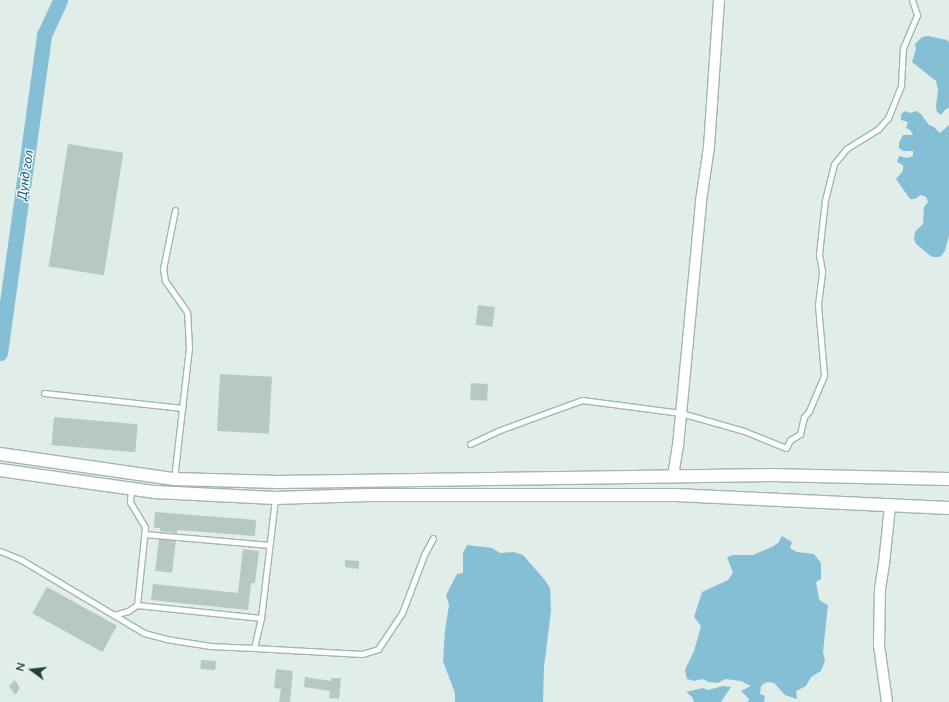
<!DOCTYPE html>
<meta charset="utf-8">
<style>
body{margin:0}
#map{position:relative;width:949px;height:702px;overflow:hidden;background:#e1ede9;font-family:Lato,sans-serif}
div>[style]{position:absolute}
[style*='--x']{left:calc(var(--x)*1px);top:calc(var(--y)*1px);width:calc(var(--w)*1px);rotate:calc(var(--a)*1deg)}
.water>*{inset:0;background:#85bfd6}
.river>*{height:15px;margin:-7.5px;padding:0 7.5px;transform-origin:7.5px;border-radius:7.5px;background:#85bfd6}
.building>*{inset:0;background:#b6c8c2;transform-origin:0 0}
.roads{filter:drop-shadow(1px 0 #a3b5b1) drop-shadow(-1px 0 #a3b5b1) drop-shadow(0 1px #a3b5b1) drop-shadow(0 -1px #a3b5b1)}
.service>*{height:5px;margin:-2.5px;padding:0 2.5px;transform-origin:2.5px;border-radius:2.5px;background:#fff}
.minor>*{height:10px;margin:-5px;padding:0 5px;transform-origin:5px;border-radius:5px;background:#fff}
.secondary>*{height:12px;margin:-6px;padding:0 6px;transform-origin:6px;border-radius:6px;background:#fff}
span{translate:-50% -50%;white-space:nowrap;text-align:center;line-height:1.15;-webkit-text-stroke:3px #f2f9f6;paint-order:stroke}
.water-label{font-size:13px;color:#165f7e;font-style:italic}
.north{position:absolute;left:12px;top:650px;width:40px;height:40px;-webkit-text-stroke:3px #f2f9f6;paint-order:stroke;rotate:285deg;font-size:11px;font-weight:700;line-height:16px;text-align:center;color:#203e3a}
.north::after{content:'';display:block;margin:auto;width:14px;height:18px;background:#203e3a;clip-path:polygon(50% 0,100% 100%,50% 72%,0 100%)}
</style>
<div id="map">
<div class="water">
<i style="clip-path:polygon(928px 36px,947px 40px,949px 42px,949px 108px,946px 109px,941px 115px,937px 112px,936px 106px,938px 90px,936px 81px,912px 62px,916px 49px,915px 44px,922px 37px)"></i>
<i style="clip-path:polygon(905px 111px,910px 113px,916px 111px,921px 114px,929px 125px,934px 127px,940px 133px,949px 125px,949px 235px,945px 251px,940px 257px,932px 257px,916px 244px,914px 239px,915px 232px,923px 224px,924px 207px,928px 202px,926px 197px,921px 195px,915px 199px,910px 199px,896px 179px,903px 171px,903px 165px,897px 162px,899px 156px,907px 158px,913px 156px,913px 151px,903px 151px,899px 148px,899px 143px,903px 135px,913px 135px,910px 130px,906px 128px,908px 122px,901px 120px,901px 114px)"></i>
<i style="clip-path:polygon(782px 536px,792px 542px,790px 548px,797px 552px,814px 554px,821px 563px,821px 579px,816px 582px,819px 599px,822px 602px,828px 605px,823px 652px,825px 661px,821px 671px,811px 677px,806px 686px,796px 691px,797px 699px,785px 695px,774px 683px,767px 682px,761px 686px,760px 694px,765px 696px,764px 702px,748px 702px,749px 699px,741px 691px,751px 686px,741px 681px,725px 679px,718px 683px,709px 682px,702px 679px,694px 681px,687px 679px,685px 670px,694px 651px,701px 626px,694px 617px,702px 592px,728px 580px,733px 573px,727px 557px,733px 555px,753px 555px,772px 547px,778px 543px)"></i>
<i style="clip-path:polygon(467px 545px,492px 548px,500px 553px,514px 552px,523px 555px,544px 579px,550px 588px,551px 611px,544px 667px,543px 702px,455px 702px,455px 693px,443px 661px,445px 630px,449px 605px,446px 595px,457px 574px,463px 573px,463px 553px)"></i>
<i style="clip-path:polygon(723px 686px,731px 687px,721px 702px,694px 702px,692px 697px,686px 692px,703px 688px,708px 690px)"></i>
</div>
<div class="river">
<i style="--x:0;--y:353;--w:321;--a:-82.1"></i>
<i style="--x:44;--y:35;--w:38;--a:-65"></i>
</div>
<div class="building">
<i style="left:68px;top:144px;width:56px;height:124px;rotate:9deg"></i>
<i style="left:478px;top:305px;width:17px;height:20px;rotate:7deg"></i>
<i style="left:220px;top:374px;width:52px;height:57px;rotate:3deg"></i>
<i style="left:471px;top:383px;width:17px;height:17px;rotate:3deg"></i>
<i style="left:54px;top:417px;width:84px;height:28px;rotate:5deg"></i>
<i style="clip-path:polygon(155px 512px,256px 520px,255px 536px,177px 530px,177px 533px,160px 531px,160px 528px,154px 528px)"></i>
<i style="left:159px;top:539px;width:17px;height:32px;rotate:7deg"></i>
<i style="clip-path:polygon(243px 549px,259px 551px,255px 583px,251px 583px,248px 610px,151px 600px,153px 584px,238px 593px)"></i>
<i style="clip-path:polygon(345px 560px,359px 561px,359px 569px,345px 567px)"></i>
<i style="left:47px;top:587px;width:80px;height:30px;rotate:29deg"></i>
<i style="left:201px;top:660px;width:15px;height:9px;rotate:4deg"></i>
<i style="clip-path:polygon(276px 669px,293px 671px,290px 702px,279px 702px,281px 689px,274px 688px)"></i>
<i style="clip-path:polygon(305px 677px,331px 681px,331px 678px,341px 678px,339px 699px,329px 698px,330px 691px,304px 687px)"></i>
<i style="clip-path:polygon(15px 680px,20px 688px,15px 695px,9px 686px)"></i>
</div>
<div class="roads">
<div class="service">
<i style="--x:44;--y:393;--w:139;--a:6.2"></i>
<i style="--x:470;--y:444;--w:33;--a:-25"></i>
<i style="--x:500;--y:430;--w:87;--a:-20.1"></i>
<i style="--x:582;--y:400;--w:100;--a:7.5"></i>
<i style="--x:681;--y:413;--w:66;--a:15.9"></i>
<i style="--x:744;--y:431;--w:45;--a:22"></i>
<i style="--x:786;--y:448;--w:9;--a:-63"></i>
<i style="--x:790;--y:440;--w:12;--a:-31"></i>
<i style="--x:800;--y:434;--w:17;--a:-77"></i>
<i style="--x:804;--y:417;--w:8;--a:-50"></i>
<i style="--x:809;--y:411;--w:39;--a:-67"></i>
<i style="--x:824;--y:375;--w:70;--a:-94.9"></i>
<i style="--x:818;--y:305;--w:34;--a:-83"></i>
<i style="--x:822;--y:271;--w:17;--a:-100"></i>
<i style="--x:819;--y:254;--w:54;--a:-83.7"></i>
<i style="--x:825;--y:200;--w:37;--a:-76"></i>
<i style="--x:834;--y:164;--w:19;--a:-51"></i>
<i style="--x:846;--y:149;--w:38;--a:-32"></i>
<i style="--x:878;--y:129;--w:15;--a:-48"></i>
<i style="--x:888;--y:118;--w:35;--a:-68"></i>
<i style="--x:901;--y:85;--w:37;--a:-87"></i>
<i style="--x:903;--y:48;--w:36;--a:-67"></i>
<i style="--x:917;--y:15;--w:16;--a:-108"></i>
<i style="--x:174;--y:479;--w:132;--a:-83.5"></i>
<i style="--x:189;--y:348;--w:36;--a:-93"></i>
<i style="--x:187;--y:312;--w:38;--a:-125"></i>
<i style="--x:165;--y:281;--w:12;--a:-99"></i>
<i style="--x:163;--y:269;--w:60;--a:-78.5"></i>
<i style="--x:144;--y:534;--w:126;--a:5"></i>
<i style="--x:0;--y:551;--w:22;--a:22"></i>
<i style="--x:20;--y:559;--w:144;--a:30.8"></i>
<i style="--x:144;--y:633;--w:23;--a:15"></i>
<i style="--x:166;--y:639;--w:45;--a:9"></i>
<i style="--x:210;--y:646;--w:44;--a:2.6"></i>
<i style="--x:254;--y:648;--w:31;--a:-77"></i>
<i style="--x:261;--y:618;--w:121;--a:-83.3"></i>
<i style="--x:137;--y:605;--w:125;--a:6"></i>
<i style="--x:114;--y:615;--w:15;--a:-16"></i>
<i style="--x:128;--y:611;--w:11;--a:-34"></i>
<i style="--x:137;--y:605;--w:78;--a:-84.1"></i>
<i style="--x:145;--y:527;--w:29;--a:-121"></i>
<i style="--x:130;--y:502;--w:13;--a:-86"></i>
<i style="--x:254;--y:648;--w:108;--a:3.2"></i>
<i style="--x:362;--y:654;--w:17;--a:-17"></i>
<i style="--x:378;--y:649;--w:43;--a:-56.3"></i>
<i style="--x:402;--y:613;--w:62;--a:-69.2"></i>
<i style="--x:424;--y:555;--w:19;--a:-62"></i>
</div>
<div class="minor">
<i style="--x:674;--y:470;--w:24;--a:-81"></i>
<i style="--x:678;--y:446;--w:246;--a:-84.6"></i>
<i style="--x:701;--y:201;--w:55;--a:-81.6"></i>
<i style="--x:709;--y:147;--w:147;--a:-86.1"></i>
<i style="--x:887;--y:702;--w:58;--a:-98"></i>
<i style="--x:879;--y:645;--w:56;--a:-89"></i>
<i style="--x:880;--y:589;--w:25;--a:-81"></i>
<i style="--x:884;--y:564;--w:58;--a:-84.1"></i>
</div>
<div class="secondary">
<i style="--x:0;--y:454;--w:176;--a:8.2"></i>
<i style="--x:174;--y:479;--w:104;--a:1.7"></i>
<i style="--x:278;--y:482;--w:496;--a:-0.8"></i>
<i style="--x:774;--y:475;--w:175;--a:1.3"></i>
<i style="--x:0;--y:470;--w:157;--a:8.1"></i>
<i style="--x:155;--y:492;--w:120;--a:2.9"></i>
<i style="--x:275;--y:498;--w:94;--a:-1.8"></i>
<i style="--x:369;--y:495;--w:306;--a:0"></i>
<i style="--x:675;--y:495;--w:274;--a:2.7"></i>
</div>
</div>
<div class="water-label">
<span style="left:25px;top:175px;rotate:-82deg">Дунд гол</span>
</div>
<div class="north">N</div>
</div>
